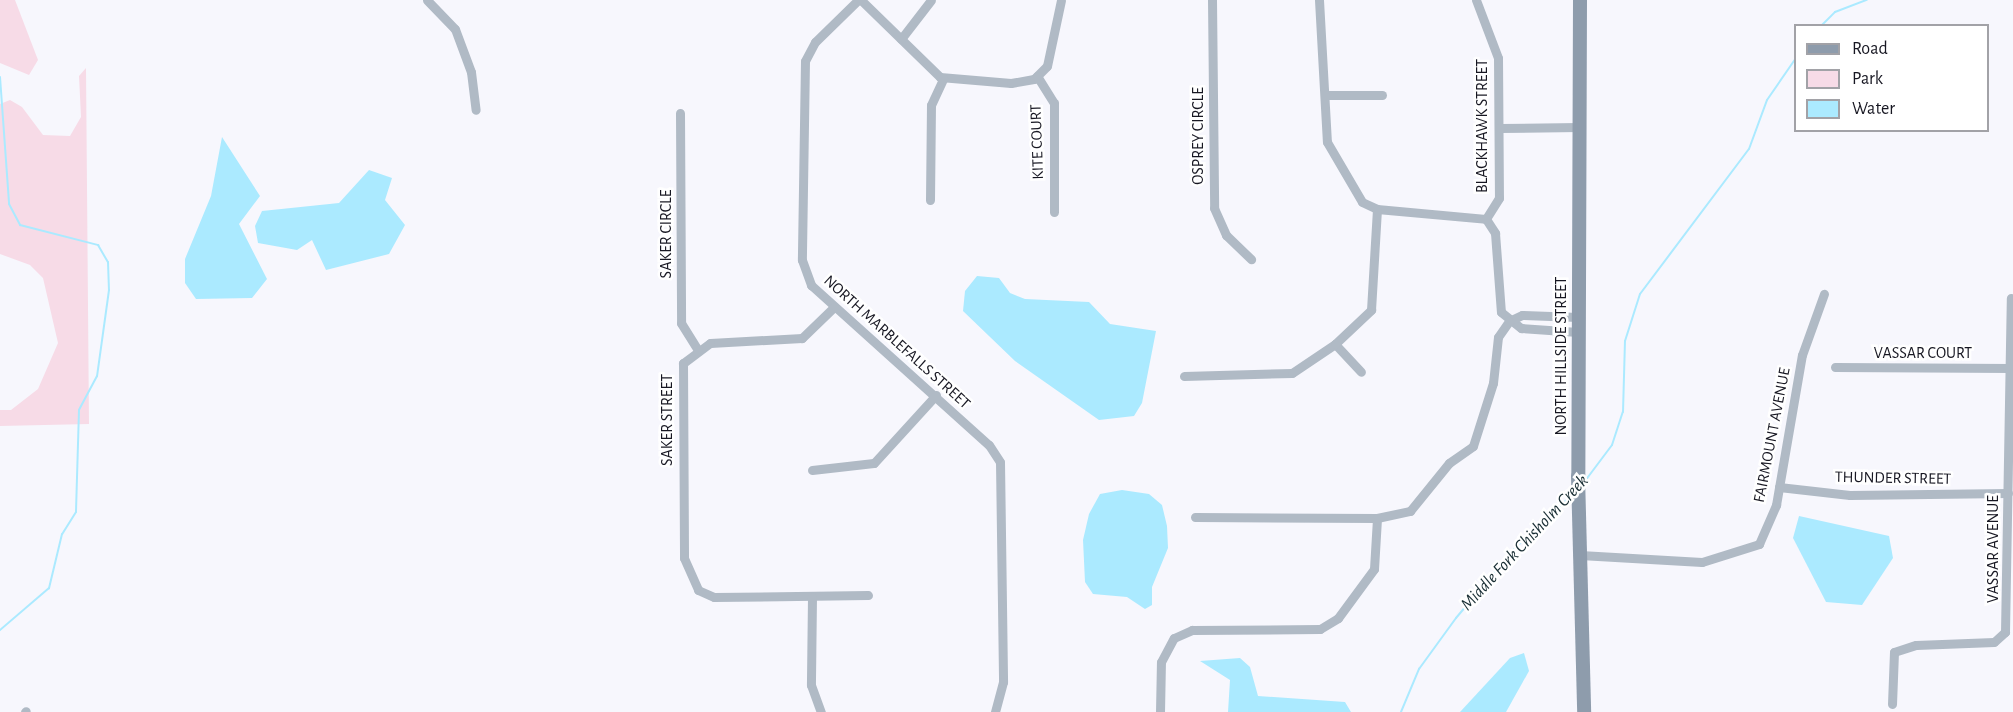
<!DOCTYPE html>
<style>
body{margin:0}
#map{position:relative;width:2013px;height:712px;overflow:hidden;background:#f7f7fd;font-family:"Alegreya Sans",sans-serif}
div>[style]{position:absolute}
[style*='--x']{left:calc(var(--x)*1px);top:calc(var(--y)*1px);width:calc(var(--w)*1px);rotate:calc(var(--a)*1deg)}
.green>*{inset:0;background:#f7dbe7}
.water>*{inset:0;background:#abeaff}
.stream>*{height:2px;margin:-1px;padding:0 1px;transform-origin:1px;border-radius:1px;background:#abeaff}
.minor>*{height:9px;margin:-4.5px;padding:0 4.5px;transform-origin:4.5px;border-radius:4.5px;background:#b0bac5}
.secondary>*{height:14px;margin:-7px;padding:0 7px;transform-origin:7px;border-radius:7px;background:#8e9cac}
span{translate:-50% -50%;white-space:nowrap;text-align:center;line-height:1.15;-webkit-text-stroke:5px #fff;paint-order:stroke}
.street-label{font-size:16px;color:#171722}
.water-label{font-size:18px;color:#182d33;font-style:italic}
.legend{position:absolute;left:1794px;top:24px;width:195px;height:108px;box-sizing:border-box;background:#fff;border:2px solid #a2a2a7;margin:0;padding:8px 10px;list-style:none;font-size:18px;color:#171722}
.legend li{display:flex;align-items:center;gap:12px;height:30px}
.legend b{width:30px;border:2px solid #a2a2a7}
</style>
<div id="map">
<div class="green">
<i style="clip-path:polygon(0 0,15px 0,38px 60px,29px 75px,0 63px)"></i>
<i style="clip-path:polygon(86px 68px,89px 424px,0 426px,0 410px,11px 410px,38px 389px,58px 343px,43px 278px,30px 265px,0 254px,0 104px,10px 100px,22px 107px,43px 135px,70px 136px,81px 117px,79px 76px)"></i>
</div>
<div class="water">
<i style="clip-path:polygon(222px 137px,260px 196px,239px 224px,267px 279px,252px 298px,196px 299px,185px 283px,185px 259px,211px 196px)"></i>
<i style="clip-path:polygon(369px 170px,392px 178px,385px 200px,405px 225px,389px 254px,326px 270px,312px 240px,297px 250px,258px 243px,255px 226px,262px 211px,339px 203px)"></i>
<i style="clip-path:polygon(977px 276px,999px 278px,1010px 293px,1025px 299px,1089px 302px,1110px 324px,1156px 331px,1142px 403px,1134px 416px,1099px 420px,1015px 361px,963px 311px,965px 291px)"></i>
<i style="clip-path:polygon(1122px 490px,1149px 494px,1162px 505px,1167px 526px,1168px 548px,1152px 587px,1152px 605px,1145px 609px,1127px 597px,1093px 594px,1085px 582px,1083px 540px,1089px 514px,1100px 494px)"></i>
<i style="clip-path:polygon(1799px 516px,1889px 536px,1893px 558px,1862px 605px,1826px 602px,1793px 538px)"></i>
<i style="clip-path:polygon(1524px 653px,1529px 671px,1506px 712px,1460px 712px,1510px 658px)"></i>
<i style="clip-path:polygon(1240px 658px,1250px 667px,1258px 696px,1345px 702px,1351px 712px,1228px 712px,1230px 680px,1200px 661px)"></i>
</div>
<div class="stream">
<i style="--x:1821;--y:26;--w:20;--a:-45"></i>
<i style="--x:1835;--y:12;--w:34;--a:-21"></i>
<i style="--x:0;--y:77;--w:127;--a:85.9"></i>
<i style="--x:9;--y:204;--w:24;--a:62"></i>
<i style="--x:20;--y:225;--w:81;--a:14.4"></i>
<i style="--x:98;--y:245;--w:20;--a:60"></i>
<i style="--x:108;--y:262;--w:28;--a:88"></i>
<i style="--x:109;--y:290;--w:87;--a:97.9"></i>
<i style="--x:97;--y:376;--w:38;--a:118"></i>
<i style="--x:79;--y:410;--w:102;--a:91.7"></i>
<i style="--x:76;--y:512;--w:26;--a:122"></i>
<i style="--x:62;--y:534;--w:56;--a:103.5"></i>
<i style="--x:49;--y:588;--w:65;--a:139.4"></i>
<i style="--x:1585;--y:481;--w:45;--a:-53.1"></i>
<i style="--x:1612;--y:445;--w:35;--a:-72"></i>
<i style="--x:1623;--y:412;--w:71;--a:-88.4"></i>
<i style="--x:1625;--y:341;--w:49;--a:-72.3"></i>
<i style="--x:1640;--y:294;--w:181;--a:-53.1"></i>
<i style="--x:1749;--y:149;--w:52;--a:-69.8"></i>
<i style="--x:1767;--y:100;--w:51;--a:-55.4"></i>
<i style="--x:1401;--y:712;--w:47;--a:-67.3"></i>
<i style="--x:1419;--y:669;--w:63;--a:-54"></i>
<i style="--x:1456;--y:618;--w:92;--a:-49.9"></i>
<i style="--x:1515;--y:548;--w:79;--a:-43"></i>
</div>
<div class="minor">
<i style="--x:427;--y:0;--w:40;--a:46"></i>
<i style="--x:455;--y:29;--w:46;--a:69.6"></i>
<i style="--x:471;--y:72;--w:38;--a:83"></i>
<i style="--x:858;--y:0;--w:60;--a:135.7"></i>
<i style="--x:815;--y:42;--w:21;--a:118"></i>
<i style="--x:805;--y:61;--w:199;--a:90.9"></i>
<i style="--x:802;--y:260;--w:27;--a:70"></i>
<i style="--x:811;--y:285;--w:239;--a:42"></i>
<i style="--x:989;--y:445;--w:20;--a:57"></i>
<i style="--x:1000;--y:462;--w:220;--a:89.2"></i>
<i style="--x:1003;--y:682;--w:31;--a:105"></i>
<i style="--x:861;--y:0;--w:110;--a:44.3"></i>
<i style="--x:940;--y:77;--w:71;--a:4.8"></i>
<i style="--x:1011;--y:83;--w:23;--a:-10"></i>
<i style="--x:1034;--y:79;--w:18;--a:-45"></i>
<i style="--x:1047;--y:66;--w:67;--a:-78"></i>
<i style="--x:1212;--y:0;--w:208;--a:89.4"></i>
<i style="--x:1214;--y:208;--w:30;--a:66"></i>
<i style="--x:1226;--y:235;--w:35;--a:44"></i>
<i style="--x:1319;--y:0;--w:142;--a:86.8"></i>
<i style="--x:1327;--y:142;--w:69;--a:59.7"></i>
<i style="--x:1362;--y:202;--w:17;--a:25"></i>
<i style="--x:1377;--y:209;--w:109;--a:5.2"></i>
<i style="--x:1486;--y:219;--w:17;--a:57"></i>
<i style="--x:1495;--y:233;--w:79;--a:85.7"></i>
<i style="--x:1501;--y:312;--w:26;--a:39"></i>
<i style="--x:1521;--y:328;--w:57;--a:4"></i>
<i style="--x:1476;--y:0;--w:62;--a:69.2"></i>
<i style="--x:1498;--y:58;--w:140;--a:89.6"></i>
<i style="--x:1499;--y:198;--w:25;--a:122"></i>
<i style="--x:901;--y:39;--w:49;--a:-52.4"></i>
<i style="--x:1037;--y:76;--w:32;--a:58"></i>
<i style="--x:1054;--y:103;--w:109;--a:90"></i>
<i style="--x:1325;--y:95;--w:57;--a:0"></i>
<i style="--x:680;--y:113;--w:210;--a:89.7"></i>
<i style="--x:681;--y:323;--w:32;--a:58"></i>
<i style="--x:1500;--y:128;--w:79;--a:-0.7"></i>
<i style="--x:930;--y:200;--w:95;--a:-89.4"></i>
<i style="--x:931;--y:105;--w:29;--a:-65"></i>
<i style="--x:834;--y:307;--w:45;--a:135.9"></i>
<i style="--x:802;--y:338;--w:92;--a:176.9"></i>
<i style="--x:710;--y:343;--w:34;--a:143"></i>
<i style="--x:683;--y:363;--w:195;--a:89.7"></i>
<i style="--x:684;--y:558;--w:35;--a:66"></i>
<i style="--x:698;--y:590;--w:17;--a:24"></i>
<i style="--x:714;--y:597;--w:154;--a:-0.7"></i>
<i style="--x:1509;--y:321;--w:14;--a:-25"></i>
<i style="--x:1522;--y:315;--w:56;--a:2"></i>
<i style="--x:1335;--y:344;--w:38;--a:47"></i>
<i style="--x:1835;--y:367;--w:176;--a:0.3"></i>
<i style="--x:1184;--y:376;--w:108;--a:-1.6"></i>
<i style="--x:1292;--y:373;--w:52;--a:-34"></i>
<i style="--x:1335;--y:344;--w:50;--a:-43.4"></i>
<i style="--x:1371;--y:310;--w:101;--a:-86.6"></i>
<i style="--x:812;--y:470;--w:62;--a:-6.4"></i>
<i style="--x:874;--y:463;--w:92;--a:-47.6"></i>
<i style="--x:1779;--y:487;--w:71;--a:6.4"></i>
<i style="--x:1850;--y:495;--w:158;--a:-0.7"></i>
<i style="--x:1195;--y:517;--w:182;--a:0.3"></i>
<i style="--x:1580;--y:555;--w:122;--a:3.3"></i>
<i style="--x:1702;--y:562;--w:60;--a:-17.5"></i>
<i style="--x:1759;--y:544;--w:43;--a:-66.4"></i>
<i style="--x:1776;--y:505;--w:152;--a:-80.2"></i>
<i style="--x:1802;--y:355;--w:65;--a:-70.2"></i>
<i style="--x:812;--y:597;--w:88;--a:90.7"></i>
<i style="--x:811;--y:685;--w:29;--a:70"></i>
<i style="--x:1892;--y:704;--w:52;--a:-87.8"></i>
<i style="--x:1894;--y:652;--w:23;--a:-18"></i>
<i style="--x:1916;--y:645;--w:78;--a:-2.2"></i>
<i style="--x:1994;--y:642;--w:15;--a:-42"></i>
<i style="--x:2005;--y:632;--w:334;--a:-89"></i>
<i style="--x:25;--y:712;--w:1;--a:-45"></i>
<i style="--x:1160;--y:712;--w:50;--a:-88.9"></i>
<i style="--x:1161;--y:662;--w:27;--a:-62"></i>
<i style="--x:1174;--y:638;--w:20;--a:-24"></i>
<i style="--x:1192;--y:630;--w:128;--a:-0.4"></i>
<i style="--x:1320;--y:629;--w:21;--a:-31"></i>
<i style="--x:1338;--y:618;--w:61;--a:-53.7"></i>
<i style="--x:1374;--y:569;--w:51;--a:-86.6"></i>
<i style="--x:1377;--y:518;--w:34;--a:-12"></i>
<i style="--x:1410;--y:511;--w:62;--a:-50.9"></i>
<i style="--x:1449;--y:463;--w:29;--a:-35"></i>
<i style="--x:1473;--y:446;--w:66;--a:-72.4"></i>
<i style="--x:1493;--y:383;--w:46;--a:-83.8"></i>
<i style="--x:1498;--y:337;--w:19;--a:-55"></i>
</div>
<div class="secondary">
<i style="--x:1580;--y:0;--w:476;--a:90.2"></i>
<i style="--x:1578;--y:476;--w:236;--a:88.5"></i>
</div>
<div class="street-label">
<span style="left:1482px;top:126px;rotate:-90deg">BLACKHAWK STREET</span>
<span style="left:1198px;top:136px;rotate:-90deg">OSPREY CIRCLE</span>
<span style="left:1037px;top:142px;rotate:-92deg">KITE COURT</span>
<span style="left:666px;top:234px;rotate:-90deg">SAKER CIRCLE</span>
<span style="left:897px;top:342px;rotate:42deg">NORTH MARBLEFALLS STREET</span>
<span style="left:1923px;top:353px">VASSAR COURT</span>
<span style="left:1561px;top:356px;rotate:-90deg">NORTH HILLSIDE STREET</span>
<span style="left:667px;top:420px;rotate:-90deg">SAKER STREET</span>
<span style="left:1772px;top:435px;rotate:-79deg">FAIRMOUNT AVENUE</span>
<span style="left:1893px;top:478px;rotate:1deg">THUNDER STREET</span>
<span style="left:1993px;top:549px;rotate:-90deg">VASSAR AVENUE</span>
</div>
<div class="water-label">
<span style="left:1525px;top:543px;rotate:-47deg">Middle Fork Chisholm Creek</span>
</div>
<ul class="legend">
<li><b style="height:8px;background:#8e9cac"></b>Road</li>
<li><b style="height:16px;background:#f7dbe7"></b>Park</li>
<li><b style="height:16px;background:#abeaff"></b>Water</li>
</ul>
</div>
